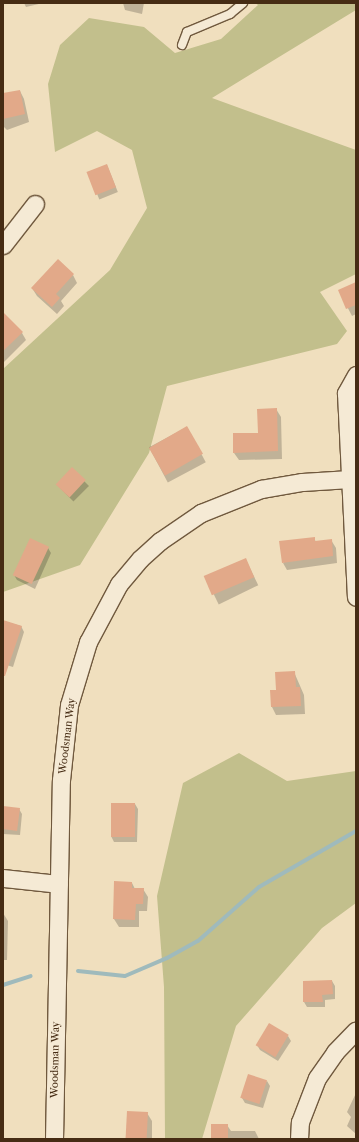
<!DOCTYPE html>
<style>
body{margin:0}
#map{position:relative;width:359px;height:1142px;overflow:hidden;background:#f0dfbe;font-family:"Libre Caslon Text",serif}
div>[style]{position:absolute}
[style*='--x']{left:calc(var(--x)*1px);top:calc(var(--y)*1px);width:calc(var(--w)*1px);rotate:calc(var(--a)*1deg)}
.green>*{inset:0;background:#c2bf8c}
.shadow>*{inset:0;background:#0003;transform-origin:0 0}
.stream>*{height:4px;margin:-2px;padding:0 2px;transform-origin:2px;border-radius:2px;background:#9fbabc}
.building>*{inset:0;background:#e2a989;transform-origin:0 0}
.roads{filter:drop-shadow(1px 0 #70593e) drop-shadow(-1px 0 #70593e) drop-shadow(0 1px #70593e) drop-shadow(0 -1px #70593e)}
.lane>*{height:8px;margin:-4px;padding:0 4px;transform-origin:4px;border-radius:4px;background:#f5ead5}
.street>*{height:17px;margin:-8.5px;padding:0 8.5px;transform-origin:8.5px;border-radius:8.5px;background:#f5ead5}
span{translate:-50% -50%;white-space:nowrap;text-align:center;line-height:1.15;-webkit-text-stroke:3px #f5ead5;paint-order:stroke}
.street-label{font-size:10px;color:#462c14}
.frame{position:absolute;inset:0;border:4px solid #462c14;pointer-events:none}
</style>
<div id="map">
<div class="green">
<i style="clip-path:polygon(255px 3px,356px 3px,356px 10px,212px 98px,356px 150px,356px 274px,320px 292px,347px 331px,337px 344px,167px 386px,149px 453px,80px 565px,3px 592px,3px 369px,110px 270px,147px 208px,132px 150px,97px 131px,55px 152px,48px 84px,60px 45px,89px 18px,144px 27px,175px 53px,221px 39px,258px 5px)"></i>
<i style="clip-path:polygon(239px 753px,287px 781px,356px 771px,356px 903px,322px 928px,236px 1026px,202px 1139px,165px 1139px,164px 987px,157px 896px,183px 783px)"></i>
</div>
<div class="shadow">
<i style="clip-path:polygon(24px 3px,43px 3px,26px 7px)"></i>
<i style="clip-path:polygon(123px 3px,144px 3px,142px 14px,125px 10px)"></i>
<i style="clip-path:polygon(20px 91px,24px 99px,29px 122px,7px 130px,3px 126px,3px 94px)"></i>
<i style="left:107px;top:165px;width:29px;height:20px;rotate:68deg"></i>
<i style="clip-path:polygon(73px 275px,77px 283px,61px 301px,64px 306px,57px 314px,37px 296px,32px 288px)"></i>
<i style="clip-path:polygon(356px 283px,356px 314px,352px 316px,339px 291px)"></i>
<i style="clip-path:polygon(3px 321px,22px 333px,26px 340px,3px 363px)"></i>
<i style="clip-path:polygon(276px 409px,281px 417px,282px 459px,239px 460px,234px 453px,259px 434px)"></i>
<i style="left:187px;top:427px;width:40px;height:43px;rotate:62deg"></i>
<i style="left:72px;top:469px;width:24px;height:22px;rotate:45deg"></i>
<i style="clip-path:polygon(314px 538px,316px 542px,331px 540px,336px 548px,337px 563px,287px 570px,283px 563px)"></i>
<i style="clip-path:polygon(48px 548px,51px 553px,35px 589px,17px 580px,14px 575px)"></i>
<i style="left:246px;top:560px;width:28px;height:44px;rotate:64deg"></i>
<i style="clip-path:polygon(3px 621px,21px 626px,24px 632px,13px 667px,3px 664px)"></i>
<i style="clip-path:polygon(294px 672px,304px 695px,305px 714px,276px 715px,272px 707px,271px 691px,277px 691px)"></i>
<i style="clip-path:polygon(3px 695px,4px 697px,3px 709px)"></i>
<i style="clip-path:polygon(135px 804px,138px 809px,137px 842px,114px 842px,111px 836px)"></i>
<i style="clip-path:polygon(3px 807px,19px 809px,22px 814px,20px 835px,3px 834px)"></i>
<i style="clip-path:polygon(132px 883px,135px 889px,143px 889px,148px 897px,147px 911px,139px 911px,139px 927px,119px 927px,114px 919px)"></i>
<i style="clip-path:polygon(3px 913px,8px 921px,7px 960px,3px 960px)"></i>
<i style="clip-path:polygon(332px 981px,335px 986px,335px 999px,325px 1000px,325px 1007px,307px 1007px,304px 1002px,304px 982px)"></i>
<i style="clip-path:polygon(288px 1036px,291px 1041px,278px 1061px,260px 1050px,257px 1045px)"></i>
<i style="clip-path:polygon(267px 1081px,270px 1086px,263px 1108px,245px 1103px,242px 1098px)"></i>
<i style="clip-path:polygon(356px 1093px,356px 1134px,347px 1126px,351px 1117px,347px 1112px)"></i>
<i style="clip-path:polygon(147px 1113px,152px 1121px,152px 1139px,127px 1139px)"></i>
<i style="clip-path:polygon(227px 1125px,231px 1131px,255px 1131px,259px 1139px,212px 1139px)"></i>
</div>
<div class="stream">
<i style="--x:78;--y:971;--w:47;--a:6.1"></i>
<i style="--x:125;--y:976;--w:46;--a:-23.2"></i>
<i style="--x:167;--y:958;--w:35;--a:-29"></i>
<i style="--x:198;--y:941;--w:81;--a:-41.5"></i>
<i style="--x:259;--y:887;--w:112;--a:-30"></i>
<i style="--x:3;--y:985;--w:29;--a:-18"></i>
</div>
<div class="building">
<i style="clip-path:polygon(20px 90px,25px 114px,3px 119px,3px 93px)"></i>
<i style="left:107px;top:164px;width:25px;height:22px;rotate:69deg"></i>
<i style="clip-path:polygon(58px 259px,74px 274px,56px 294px,60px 298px,52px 307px,31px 288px)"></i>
<i style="clip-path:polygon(356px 282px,356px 305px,346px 309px,338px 290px)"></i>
<i style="clip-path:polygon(3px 312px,23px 332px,3px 351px)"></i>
<i style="clip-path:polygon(277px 408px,278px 451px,233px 453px,233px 433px,258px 433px,257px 409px)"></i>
<i style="left:187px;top:426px;width:32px;height:44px;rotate:60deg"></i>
<i style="left:72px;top:467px;width:19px;height:24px;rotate:43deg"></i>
<i style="clip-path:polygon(315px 537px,315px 541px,332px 539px,333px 556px,282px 563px,279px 541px)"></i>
<i style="left:30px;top:538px;width:21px;height:41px;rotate:25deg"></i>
<i style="left:246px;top:558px;width:21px;height:46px;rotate:67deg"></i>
<i style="clip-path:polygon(3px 620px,22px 626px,5px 676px,3px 676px)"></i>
<i style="clip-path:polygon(295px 671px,296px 687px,300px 687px,301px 706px,271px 707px,270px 690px,276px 690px,275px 672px)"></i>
<i style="left:111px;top:803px;width:24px;height:34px"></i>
<i style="clip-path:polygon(3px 806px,20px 808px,17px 831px,3px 829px)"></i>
<i style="clip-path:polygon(114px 881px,132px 882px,132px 888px,144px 888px,143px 904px,136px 904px,135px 920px,113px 919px)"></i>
<i style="clip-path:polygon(332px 980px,333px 994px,322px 995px,323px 1002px,303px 1002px,303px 981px)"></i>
<i style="left:269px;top:1023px;width:23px;height:26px;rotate:31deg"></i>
<i style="left:248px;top:1074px;width:20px;height:25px;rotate:18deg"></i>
<i style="left:127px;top:1111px;width:21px;height:28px;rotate:3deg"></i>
<i style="left:211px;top:1124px;width:17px;height:15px"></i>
</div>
<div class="roads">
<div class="lane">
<i style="--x:182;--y:45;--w:14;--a:-69"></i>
<i style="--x:187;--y:32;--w:47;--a:-22.7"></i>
<i style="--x:230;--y:14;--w:17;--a:-40"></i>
</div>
<div class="street">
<i style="--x:3;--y:245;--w:52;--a:-52"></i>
<i style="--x:356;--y:375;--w:21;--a:119"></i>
<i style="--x:346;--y:393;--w:204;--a:87.2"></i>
<i style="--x:3;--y:878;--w:56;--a:6.1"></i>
<i style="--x:54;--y:1139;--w:359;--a:-88.9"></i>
<i style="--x:61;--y:780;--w:75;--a:-83.9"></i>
<i style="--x:69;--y:705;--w:66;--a:-73.2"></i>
<i style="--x:88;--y:642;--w:66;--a:-61.9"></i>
<i style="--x:119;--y:584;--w:33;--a:-50"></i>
<i style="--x:140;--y:559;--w:27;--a:-42"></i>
<i style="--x:160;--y:541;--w:50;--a:-34.3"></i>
<i style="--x:201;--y:513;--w:65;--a:-21.8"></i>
<i style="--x:261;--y:489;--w:42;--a:-9.7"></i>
<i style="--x:302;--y:482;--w:48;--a:-3.6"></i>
<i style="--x:299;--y:1139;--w:17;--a:-87"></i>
<i style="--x:300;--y:1122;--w:47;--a:-68.9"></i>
<i style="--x:317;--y:1078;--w:32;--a:-55"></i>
<i style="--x:335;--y:1052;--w:30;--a:-46"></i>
</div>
</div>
<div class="street-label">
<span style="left:67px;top:736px;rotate:-83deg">Woodsman Way</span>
<span style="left:55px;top:1060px;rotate:-89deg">Woodsman Way</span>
</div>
<div class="frame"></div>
</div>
